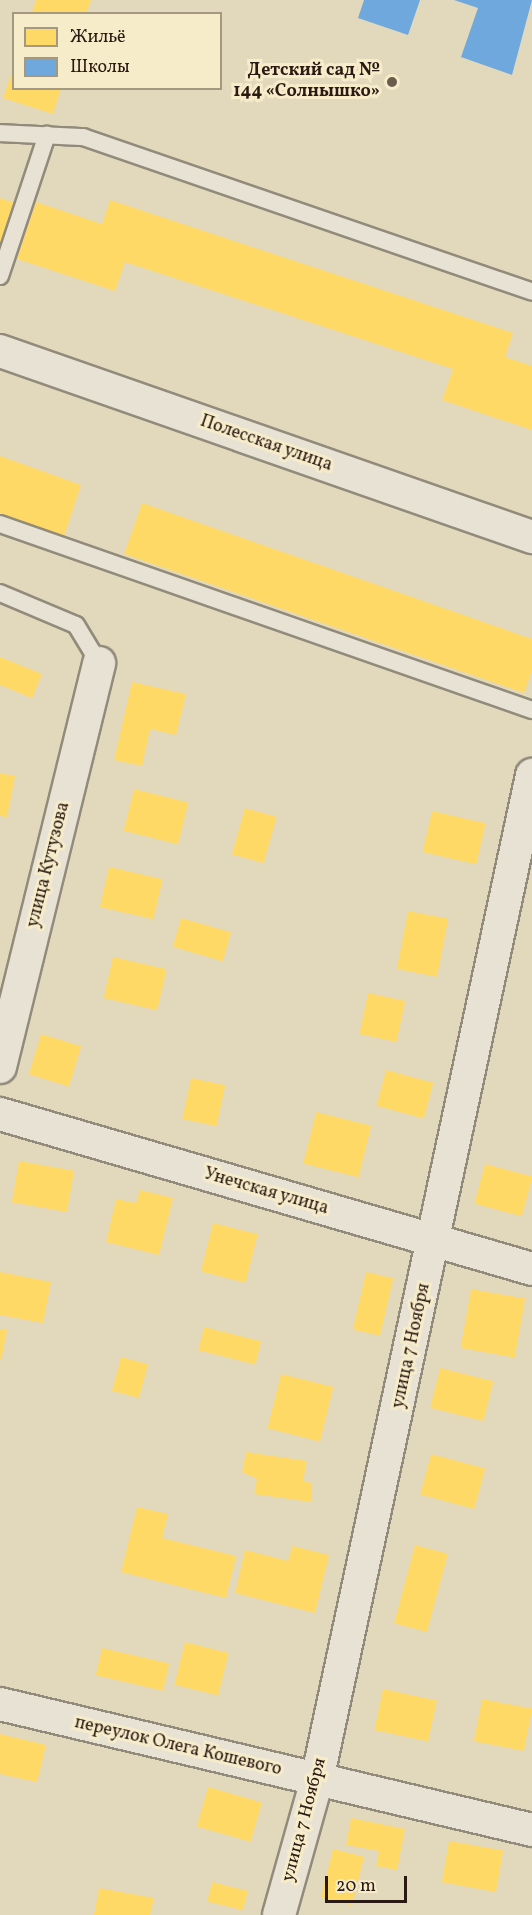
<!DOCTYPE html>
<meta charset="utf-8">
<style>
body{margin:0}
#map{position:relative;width:532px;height:1915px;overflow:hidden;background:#e2d9bd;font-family:Vollkorn,serif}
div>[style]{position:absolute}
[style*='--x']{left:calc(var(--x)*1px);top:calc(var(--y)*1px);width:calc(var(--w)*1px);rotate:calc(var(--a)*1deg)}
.homes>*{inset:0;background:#ffd966;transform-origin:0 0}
.schools>*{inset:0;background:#6fa8dc}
.roads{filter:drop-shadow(2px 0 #928b7b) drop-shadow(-2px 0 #928b7b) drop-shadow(0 2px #928b7b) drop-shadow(0 -2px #928b7b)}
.lane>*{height:16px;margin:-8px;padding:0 8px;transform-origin:8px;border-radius:8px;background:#e7e2d4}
.street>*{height:32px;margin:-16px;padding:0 16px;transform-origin:16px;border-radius:16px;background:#e7e2d4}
.dots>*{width:16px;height:16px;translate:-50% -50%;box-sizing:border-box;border:3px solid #f6ecca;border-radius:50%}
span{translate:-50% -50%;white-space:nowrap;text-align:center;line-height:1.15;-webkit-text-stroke:6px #f6ecca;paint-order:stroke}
.poi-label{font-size:18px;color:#2b1a13;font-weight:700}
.right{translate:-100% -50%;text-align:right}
.street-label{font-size:18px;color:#2b1a13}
.legend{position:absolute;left:12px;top:12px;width:210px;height:78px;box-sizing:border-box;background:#f6ecca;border:2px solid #a59881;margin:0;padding:8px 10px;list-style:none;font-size:18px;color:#2b1a13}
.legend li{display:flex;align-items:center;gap:12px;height:30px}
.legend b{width:30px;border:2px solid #a59881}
.scale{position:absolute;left:325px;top:1876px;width:82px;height:27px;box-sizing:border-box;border:3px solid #2b1a13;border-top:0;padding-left:8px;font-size:18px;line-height:21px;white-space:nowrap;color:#2b1a13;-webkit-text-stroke:4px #f6ecca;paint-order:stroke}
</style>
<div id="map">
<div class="homes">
<i style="clip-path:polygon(36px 0,91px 0,86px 14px,31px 14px)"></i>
<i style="clip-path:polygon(13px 69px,14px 88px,61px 88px,53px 114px,3px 98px)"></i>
<i style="clip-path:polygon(0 198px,20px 205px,0 263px)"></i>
<i style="clip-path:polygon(110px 200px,513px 333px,505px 357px,532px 366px,532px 430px,442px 400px,453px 369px,125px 262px,115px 291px,17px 259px,36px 202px,102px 224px)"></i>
<i style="clip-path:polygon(0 456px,81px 485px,64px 536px,0 513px)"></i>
<i style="clip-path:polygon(142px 503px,532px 639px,532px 670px,524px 693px,124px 554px)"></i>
<i style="clip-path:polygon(0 657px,42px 674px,32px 698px,0 685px)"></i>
<i style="clip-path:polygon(132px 682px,186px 694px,176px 735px,150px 729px,142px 766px,114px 760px)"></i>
<i style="clip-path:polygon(0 773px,15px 776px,7px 817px,0 816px)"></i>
<i style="left:134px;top:789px;width:56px;height:43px;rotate:14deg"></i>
<i style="left:245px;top:808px;width:33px;height:48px;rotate:16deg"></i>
<i style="left:432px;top:811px;width:55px;height:42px;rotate:13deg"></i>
<i style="left:109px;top:867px;width:55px;height:41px;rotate:13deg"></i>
<i style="left:408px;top:911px;width:41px;height:59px;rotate:11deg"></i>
<i style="left:181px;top:918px;width:52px;height:30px;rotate:16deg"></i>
<i style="left:113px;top:957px;width:55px;height:42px;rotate:13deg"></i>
<i style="left:368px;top:993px;width:38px;height:42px;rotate:12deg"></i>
<i style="left:41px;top:1034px;width:42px;height:42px;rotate:17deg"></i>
<i style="left:386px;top:1070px;width:49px;height:37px;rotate:15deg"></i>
<i style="left:191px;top:1078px;width:35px;height:42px;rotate:12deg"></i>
<i style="left:316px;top:1112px;width:57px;height:53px;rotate:14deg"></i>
<i style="left:19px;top:1161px;width:56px;height:42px;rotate:10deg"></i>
<i style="left:485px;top:1164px;width:49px;height:41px;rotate:15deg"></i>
<i style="clip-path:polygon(140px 1190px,173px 1198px,159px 1255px,106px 1242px,116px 1199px,136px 1203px)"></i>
<i style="left:213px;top:1223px;width:46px;height:50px;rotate:14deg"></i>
<i style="clip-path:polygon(0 1272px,51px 1282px,43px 1323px,0 1315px)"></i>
<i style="left:366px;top:1272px;width:28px;height:59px;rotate:13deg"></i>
<i style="left:471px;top:1289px;width:55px;height:60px;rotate:10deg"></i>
<i style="left:204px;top:1327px;width:59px;height:24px;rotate:14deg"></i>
<i style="clip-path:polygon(0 1329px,7px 1330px,1px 1360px,0 1360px)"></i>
<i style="left:121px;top:1357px;width:28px;height:35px;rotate:15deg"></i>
<i style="left:440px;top:1368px;width:55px;height:41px;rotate:14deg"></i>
<i style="left:281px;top:1374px;width:54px;height:56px;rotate:14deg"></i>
<i style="clip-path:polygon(246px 1452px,307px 1461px,303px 1481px,312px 1483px,311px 1502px,254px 1494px,257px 1479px,242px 1472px)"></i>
<i style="left:431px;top:1454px;width:56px;height:42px;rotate:15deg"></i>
<i style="clip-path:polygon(137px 1507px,168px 1514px,162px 1538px,236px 1556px,226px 1598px,121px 1572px)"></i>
<i style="left:415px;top:1545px;width:34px;height:81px;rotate:15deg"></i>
<i style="clip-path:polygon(292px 1546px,329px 1555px,315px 1613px,235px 1593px,245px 1550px,288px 1561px)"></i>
<i style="left:185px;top:1642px;width:45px;height:44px;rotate:14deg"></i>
<i style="left:102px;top:1648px;width:69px;height:28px;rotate:13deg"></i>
<i style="left:383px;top:1689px;width:55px;height:42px;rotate:12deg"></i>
<i style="left:482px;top:1699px;width:51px;height:43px;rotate:11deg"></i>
<i style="clip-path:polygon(0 1734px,46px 1745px,37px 1782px,0 1774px)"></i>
<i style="left:208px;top:1787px;width:56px;height:41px;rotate:16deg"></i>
<i style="clip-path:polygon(351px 1818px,405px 1829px,397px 1870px,376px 1866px,379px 1851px,346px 1845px)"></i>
<i style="left:449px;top:1841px;width:55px;height:42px;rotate:10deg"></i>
<i style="left:333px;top:1849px;width:32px;height:50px;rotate:14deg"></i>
<i style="left:212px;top:1882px;width:37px;height:20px;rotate:14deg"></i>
<i style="clip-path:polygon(99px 1888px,154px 1898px,150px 1915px,94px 1915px)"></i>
</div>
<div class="schools">
<i style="clip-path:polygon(364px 0,420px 0,408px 35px,358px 18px)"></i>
<i style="clip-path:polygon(454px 0,532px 0,512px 75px,461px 57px,478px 8px)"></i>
</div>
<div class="roads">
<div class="lane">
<i style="--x:0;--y:133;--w:83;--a:2.8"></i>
<i style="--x:83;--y:137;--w:475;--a:19"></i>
<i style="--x:0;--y:276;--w:149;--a:-71.6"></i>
<i style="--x:0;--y:524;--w:564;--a:19.27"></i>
<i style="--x:0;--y:593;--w:82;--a:22.8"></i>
<i style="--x:76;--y:625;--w:44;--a:58.8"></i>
</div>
<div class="street">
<i style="--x:0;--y:351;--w:564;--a:19.27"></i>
<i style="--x:0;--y:1067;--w:416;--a:-76.2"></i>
<i style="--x:0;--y:1114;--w:554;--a:16.24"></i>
<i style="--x:0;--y:1704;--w:547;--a:13.32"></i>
<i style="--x:279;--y:1915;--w:140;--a:-74.3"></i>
<i style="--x:317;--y:1780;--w:1028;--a:-77.92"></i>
</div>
</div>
<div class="dots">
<i style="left:392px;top:82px;background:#6b5d4e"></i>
</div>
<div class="poi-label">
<span class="right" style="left:380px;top:82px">Детский сад №<br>144 «Солнышко»</span>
</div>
<div class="street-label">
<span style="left:266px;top:444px;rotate:19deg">Полесская улица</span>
<span style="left:49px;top:865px;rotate:-76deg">улица Кутузова</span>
<span style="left:266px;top:1192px;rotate:16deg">Унечская улица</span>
<span style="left:412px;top:1346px;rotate:-78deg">улица 7 Ноября</span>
<span style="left:178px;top:1747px;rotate:13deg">переулок Олега Кошевого</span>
<span style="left:305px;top:1820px;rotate:-75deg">улица 7 Ноября</span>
</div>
<ul class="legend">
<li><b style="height:16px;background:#ffd966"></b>Жильё</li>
<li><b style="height:16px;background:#6fa8dc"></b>Школы</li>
</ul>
<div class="scale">20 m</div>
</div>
